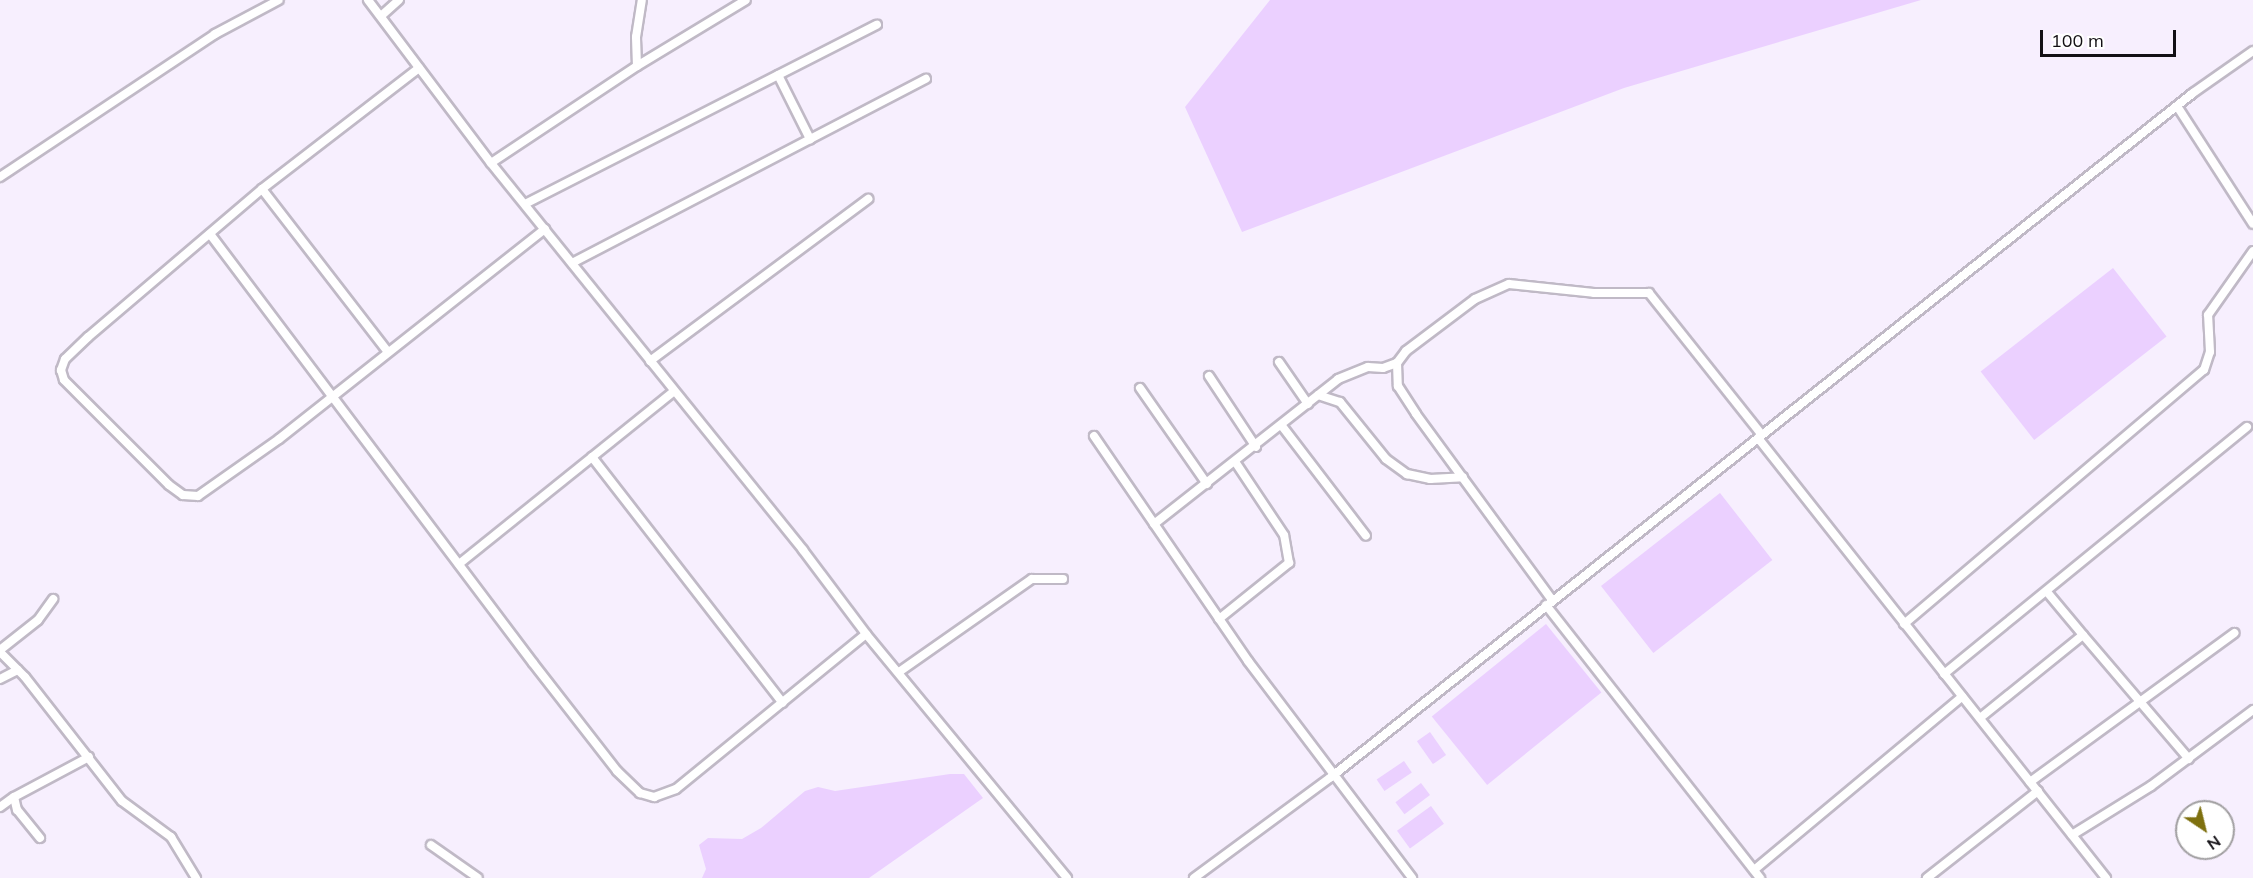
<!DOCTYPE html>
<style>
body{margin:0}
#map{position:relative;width:2253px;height:878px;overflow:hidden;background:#f7effe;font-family:Mulish,sans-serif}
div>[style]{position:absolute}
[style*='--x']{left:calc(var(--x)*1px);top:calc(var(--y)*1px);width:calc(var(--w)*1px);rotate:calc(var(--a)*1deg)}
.green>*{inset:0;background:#ebd0ff;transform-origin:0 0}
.roads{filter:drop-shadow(2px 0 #c0b9c6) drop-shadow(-2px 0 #c0b9c6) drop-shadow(0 2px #c0b9c6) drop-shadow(0 -2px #c0b9c6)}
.street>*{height:8px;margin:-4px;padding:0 4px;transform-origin:4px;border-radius:4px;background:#fff}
span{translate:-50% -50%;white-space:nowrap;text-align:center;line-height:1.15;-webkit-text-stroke:6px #fff;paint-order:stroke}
.north{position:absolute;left:2175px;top:800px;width:60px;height:60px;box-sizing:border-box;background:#fff;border:2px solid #a19fa1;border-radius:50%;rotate:145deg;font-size:16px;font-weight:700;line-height:24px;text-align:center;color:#131015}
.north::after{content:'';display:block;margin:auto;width:21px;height:27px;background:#7e700f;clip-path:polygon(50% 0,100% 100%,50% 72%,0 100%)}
.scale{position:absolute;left:2040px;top:30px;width:136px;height:27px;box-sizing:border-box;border:3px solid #131015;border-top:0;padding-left:8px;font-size:18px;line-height:21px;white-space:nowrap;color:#131015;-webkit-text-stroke:4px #fff;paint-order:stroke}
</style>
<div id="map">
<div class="green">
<i style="clip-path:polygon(1270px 0,1921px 0,1624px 88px,1242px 232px,1185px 107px)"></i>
<i style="left:2113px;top:268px;width:87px;height:168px;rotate:52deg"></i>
<i style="left:1720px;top:493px;width:85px;height:151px;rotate:52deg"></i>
<i style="left:1546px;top:624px;width:88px;height:147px;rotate:51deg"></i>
<i style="left:1430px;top:732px;width:28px;height:16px;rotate:55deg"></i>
<i style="left:1404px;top:761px;width:14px;height:33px;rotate:56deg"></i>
<i style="clip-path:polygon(950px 774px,964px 774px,983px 798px,869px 878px,702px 878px,706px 869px,699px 845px,708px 838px,742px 839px,761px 828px,805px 791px,818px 787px,835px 791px)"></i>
<i style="left:1421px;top:783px;width:15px;height:32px;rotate:53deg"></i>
<i style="left:1431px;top:806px;width:22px;height:42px;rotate:54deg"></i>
</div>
<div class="roads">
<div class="street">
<i style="--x:368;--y:0;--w:204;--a:53"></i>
<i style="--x:491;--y:163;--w:497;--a:51.1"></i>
<i style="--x:803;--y:550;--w:105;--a:53.1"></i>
<i style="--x:866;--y:634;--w:316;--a:50.5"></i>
<i style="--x:381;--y:16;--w:24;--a:-42"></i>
<i style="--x:637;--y:66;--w:29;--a:-92"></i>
<i style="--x:636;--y:37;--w:37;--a:-81"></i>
<i style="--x:419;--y:68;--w:198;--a:142.4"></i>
<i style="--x:262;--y:189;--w:228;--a:139.6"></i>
<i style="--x:88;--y:337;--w:32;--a:136"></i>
<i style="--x:65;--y:359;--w:12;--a:110"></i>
<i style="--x:61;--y:370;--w:10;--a:73"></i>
<i style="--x:64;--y:380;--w:148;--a:45"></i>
<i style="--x:169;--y:485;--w:17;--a:36"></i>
<i style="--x:183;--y:495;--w:15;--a:4"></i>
<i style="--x:198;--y:496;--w:99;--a:-35.1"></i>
<i style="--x:279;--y:439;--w:339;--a:-38.3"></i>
<i style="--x:778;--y:75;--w:72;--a:63.4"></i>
<i style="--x:2177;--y:106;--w:140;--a:57.2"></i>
<i style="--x:491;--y:163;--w:175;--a:-33.6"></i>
<i style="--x:637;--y:66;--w:127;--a:-31.2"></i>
<i style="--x:0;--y:177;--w:258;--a:-33.6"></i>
<i style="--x:215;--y:34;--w:72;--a:-28"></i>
<i style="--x:262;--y:189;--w:206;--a:52.3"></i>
<i style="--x:525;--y:204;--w:395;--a:-27"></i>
<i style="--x:210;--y:234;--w:537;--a:53.02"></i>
<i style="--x:533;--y:663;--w:137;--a:52.1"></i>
<i style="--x:617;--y:771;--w:32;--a:44"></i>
<i style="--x:640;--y:793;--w:15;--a:16"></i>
<i style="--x:654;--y:797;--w:23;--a:-20"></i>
<i style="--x:676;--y:789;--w:245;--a:-39.2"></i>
<i style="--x:572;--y:263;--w:399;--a:-27.5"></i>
<i style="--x:650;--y:361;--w:272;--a:-36.6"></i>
<i style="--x:1279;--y:362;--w:51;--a:55.4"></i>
<i style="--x:1397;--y:363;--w:23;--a:88"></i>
<i style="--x:1398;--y:386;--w:33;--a:57"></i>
<i style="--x:1416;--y:414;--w:230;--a:53.8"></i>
<i style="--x:1209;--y:376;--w:85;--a:56.5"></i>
<i style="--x:1140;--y:388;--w:117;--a:55.1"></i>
<i style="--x:1318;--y:395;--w:23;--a:18"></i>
<i style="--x:1340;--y:402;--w:73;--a:51.1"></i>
<i style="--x:1386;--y:459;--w:26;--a:36"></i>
<i style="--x:1407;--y:474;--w:24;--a:12"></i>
<i style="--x:1430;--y:479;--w:33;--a:-3"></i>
<i style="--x:1282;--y:426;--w:138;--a:52.6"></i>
<i style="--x:1094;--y:436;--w:273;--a:55.6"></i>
<i style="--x:1248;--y:661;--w:272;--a:52.9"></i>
<i style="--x:1758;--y:438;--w:561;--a:51.66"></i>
<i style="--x:592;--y:457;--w:311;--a:52.2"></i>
<i style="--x:1154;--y:524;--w:234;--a:-38.2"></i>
<i style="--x:1338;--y:379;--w:32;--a:-22"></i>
<i style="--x:1368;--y:367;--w:15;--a:4"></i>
<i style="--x:1383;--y:368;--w:15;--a:-20"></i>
<i style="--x:1397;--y:363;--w:15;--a:-53"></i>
<i style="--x:1406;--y:351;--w:86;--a:-37"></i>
<i style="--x:1475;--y:299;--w:37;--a:-24"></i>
<i style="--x:1509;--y:284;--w:85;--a:6"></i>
<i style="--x:1594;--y:293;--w:55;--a:0"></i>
<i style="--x:1649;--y:293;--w:181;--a:51.5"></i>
<i style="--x:459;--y:564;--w:276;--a:-38.8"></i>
<i style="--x:1546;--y:605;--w:347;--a:51.9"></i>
<i style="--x:1219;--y:619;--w:90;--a:-38.7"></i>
<i style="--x:1289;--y:563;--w:28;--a:-100"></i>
<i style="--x:1284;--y:535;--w:87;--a:-123.7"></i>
<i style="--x:1904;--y:624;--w:393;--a:-40.3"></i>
<i style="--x:2204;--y:370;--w:19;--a:-72"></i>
<i style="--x:2210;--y:352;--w:37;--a:-93"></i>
<i style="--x:2208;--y:315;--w:78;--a:-54.9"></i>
<i style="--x:2083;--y:635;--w:163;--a:49.5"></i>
<i style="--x:0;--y:650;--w:48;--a:-38.3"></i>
<i style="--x:38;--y:620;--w:26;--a:-54"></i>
<i style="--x:0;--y:652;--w:35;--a:45"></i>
<i style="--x:25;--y:677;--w:157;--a:52"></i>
<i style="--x:122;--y:801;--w:61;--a:36.3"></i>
<i style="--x:171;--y:837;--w:48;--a:58.6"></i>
<i style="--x:899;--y:672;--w:162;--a:-35"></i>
<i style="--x:1032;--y:579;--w:31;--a:0"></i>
<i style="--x:1944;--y:674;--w:391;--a:-39.2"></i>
<i style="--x:0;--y:679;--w:20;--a:-27"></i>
<i style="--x:1980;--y:718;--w:132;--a:-38.9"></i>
<i style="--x:2083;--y:635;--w:56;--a:-129.9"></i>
<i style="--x:2030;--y:782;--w:253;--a:-36.1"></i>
<i style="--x:0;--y:807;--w:17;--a:-36"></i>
<i style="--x:2072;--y:835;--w:93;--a:-31.8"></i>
<i style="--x:2151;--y:786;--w:127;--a:-36.7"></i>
<i style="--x:40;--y:838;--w:36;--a:-129"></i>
<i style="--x:17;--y:810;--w:13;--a:-103"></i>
<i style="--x:14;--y:797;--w:85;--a:-28.1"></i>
<i style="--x:431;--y:845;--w:57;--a:35.1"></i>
<i style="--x:1754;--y:870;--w:271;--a:-39.8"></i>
<i style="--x:1194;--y:878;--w:170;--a:-36.4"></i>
<i style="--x:1331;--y:777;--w:1100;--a:-38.43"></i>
<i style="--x:2193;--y:93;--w:73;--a:-35"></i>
<i style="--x:1927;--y:878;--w:141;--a:-38.1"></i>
</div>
</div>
<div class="north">N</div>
<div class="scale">100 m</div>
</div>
